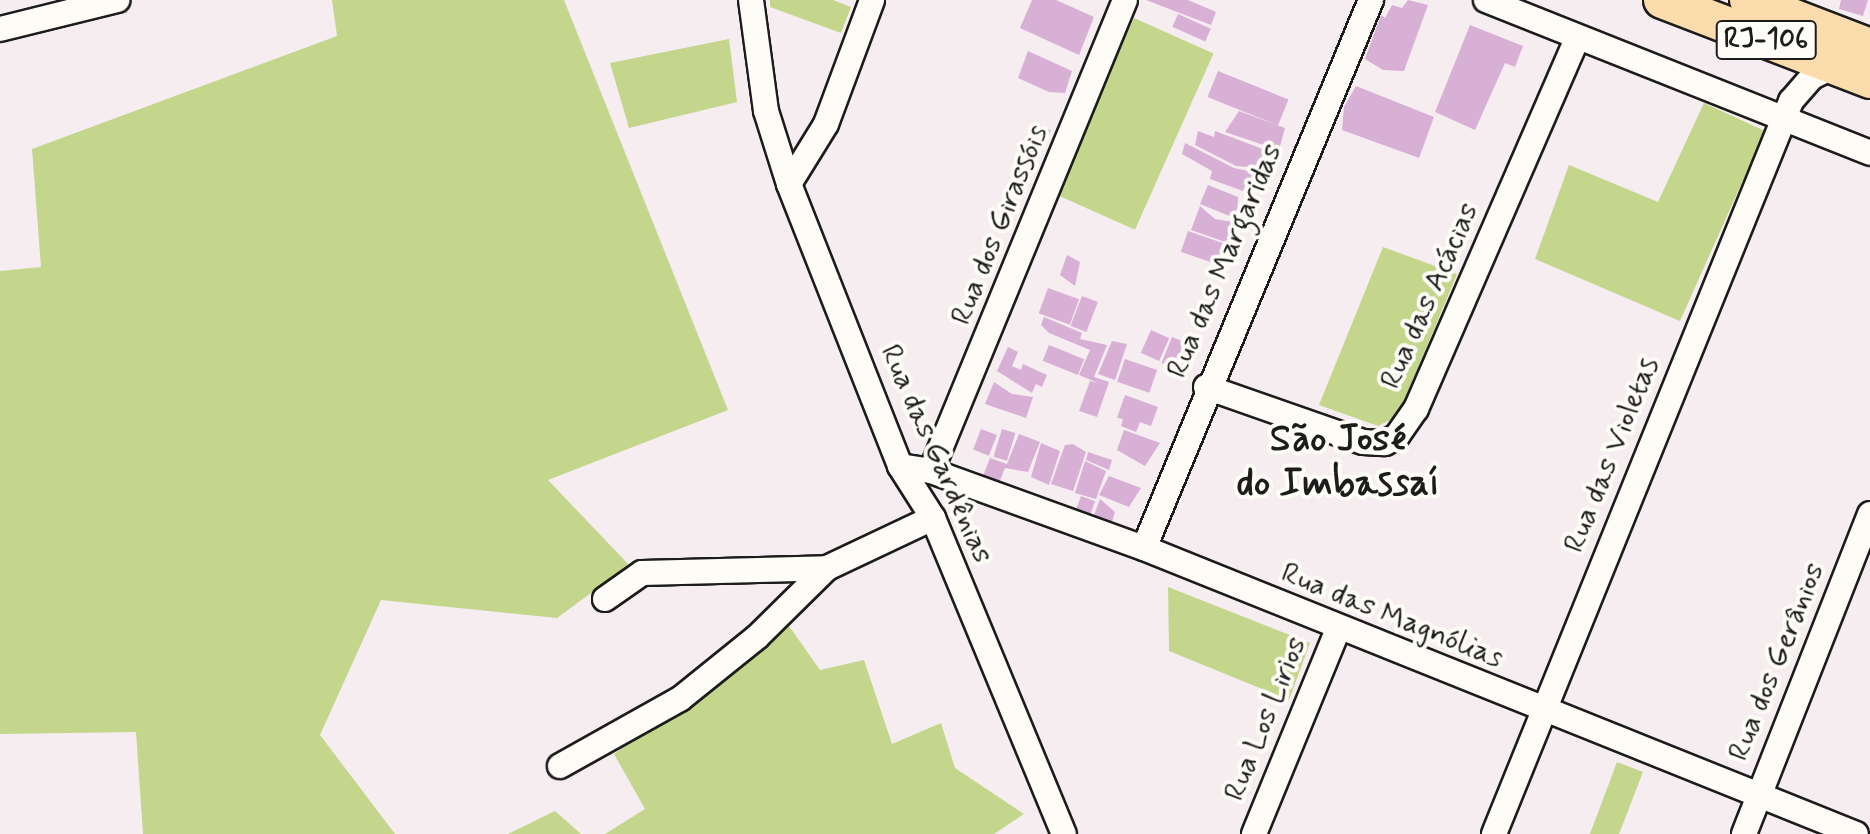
<!DOCTYPE html>
<meta charset="utf-8">
<style>
body{margin:0}
#map{position:relative;width:1870px;height:834px;overflow:hidden;background:#f6edf0;font-family:Mynerve,sans-serif}
div>[style]{position:absolute}
[style*='--x']{left:calc(var(--x)*1px);top:calc(var(--y)*1px);width:calc(var(--w)*1px);rotate:calc(var(--a)*1deg)}
.green>*{inset:0;background:#c3d68b;transform-origin:0 0}
.building>*{inset:0;background:#d8afd5;transform-origin:0 0}
.roads{filter:drop-shadow(2px 0 #1c1c1c) drop-shadow(-2px 0 #1c1c1c) drop-shadow(0 2px #1c1c1c) drop-shadow(0 -2px #1c1c1c)}
.minor>*{height:24px;margin:-12px;padding:0 12px;transform-origin:12px;border-radius:12px;background:#fdfcf7}
.highway>*{height:36px;margin:-18px;padding:0 18px;transform-origin:18px;border-radius:18px;background:#fcdcac}
span{translate:-50% -50%;white-space:nowrap;text-align:center;line-height:1.15;-webkit-text-stroke:8px #fdfcf7;paint-order:stroke}
.shield-label span{padding:2px 6px;background:#fdfcf7;border:2px solid;border-radius:6px;-webkit-text-stroke-width:0}
.shield-label{font-size:28px;color:#1c1c1c;font-weight:700}
.street-label{font-size:30px;color:#1c1c1c}
.district-label{font-size:38px;color:#1c1c1c;font-weight:700}
</style>
<div id="map">
<div class="green">
<i style="clip-path:polygon(332px 0,564px 0,728px 410px,548px 480px,629px 565px,557px 618px,381px 600px,320px 735px,395px 834px,143px 834px,136px 732px,0 734px,0 271px,41px 267px,32px 149px,337px 36px)"></i>
<i style="clip-path:polygon(770px 0,833px 0,851px 7px,841px 33px,770px 7px)"></i>
<i style="left:1134px;top:18px;width:87px;height:193px;rotate:24deg"></i>
<i style="clip-path:polygon(729px 39px,737px 102px,629px 128px,610px 63px)"></i>
<i style="clip-path:polygon(1704px 103px,1765px 131px,1680px 321px,1535px 259px,1569px 165px,1658px 202px)"></i>
<i style="clip-path:polygon(1383px 247px,1457px 274px,1398px 416px,1378px 426px,1319px 405px)"></i>
<i style="clip-path:polygon(1168px 587px,1310px 643px,1289px 700px,1169px 651px)"></i>
<i style="clip-path:polygon(789px 626px,820px 670px,864px 660px,892px 744px,941px 723px,955px 768px,1024px 814px,994px 834px,605px 834px,645px 809px,614px 754px)"></i>
<i style="clip-path:polygon(1617px 762px,1643px 772px,1619px 834px,1590px 834px)"></i>
<i style="clip-path:polygon(555px 811px,581px 834px,508px 834px)"></i>
</div>
<div class="building">
<i style="clip-path:polygon(1032px 0,1056px 0,1094px 17px,1079px 55px,1020px 28px)"></i>
<i style="clip-path:polygon(1146px 0,1188px 0,1216px 12px,1211px 25px)"></i>
<i style="clip-path:polygon(1408px 0,1428px 5px,1404px 71px,1383px 70px,1365px 59px,1381px 15px,1385px 18px,1392px 5px,1402px 8px)"></i>
<i style="clip-path:polygon(1841px 0,1868px 0,1863px 16px,1839px 9px)"></i>
<i style="left:1178px;top:14px;width:36px;height:14px;rotate:24deg"></i>
<i style="clip-path:polygon(1470px 25px,1523px 46px,1515px 67px,1505px 63px,1475px 130px,1435px 112px)"></i>
<i style="clip-path:polygon(1028px 51px,1072px 71px,1065px 93px,1049px 92px,1018px 78px)"></i>
<i style="left:1218px;top:71px;width:76px;height:28px;rotate:22deg"></i>
<i style="clip-path:polygon(1356px 86px,1434px 117px,1419px 158px,1342px 130px,1344px 107px)"></i>
<i style="clip-path:polygon(1239px 111px,1285px 128px,1279px 150px,1225px 132px)"></i>
<i style="left:1040px;top:125px;width:12px;height:17px;rotate:24deg"></i>
<i style="clip-path:polygon(1198px 131px,1214px 137px,1215px 131px,1276px 154px,1271px 169px,1236px 166px,1195px 145px)"></i>
<i style="clip-path:polygon(1185px 143px,1234px 168px,1266px 175px,1262px 187px,1247px 181px,1243px 191px,1210px 179px,1212px 171px,1182px 154px)"></i>
<i style="clip-path:polygon(1208px 185px,1238px 197px,1237px 219px,1200px 204px)"></i>
<i style="clip-path:polygon(1200px 206px,1215px 219px,1239px 223px,1231px 244px,1191px 230px)"></i>
<i style="left:1188px;top:231px;width:49px;height:22px;rotate:19deg"></i>
<i style="clip-path:polygon(1067px 255px,1080px 262px,1075px 286px,1060px 275px)"></i>
<i style="left:1048px;top:288px;width:33px;height:27px;rotate:20deg"></i>
<i style="left:1082px;top:296px;width:17px;height:32px;rotate:21deg"></i>
<i style="clip-path:polygon(1044px 317px,1082px 333px,1080px 339px,1107px 345px,1094px 377px,1109px 382px,1097px 417px,1079px 411px,1090px 381px,1098px 383px,1079px 375px,1090px 350px,1049px 333px,1041px 325px)"></i>
<i style="left:1151px;top:330px;width:20px;height:25px;rotate:24deg"></i>
<i style="left:1172px;top:337px;width:22px;height:28px;rotate:22deg"></i>
<i style="clip-path:polygon(1112px 341px,1127px 344px,1115px 380px,1098px 374px)"></i>
<i style="left:1049px;top:345px;width:38px;height:17px;rotate:22deg"></i>
<i style="clip-path:polygon(1008px 347px,1018px 352px,1012px 366px,1021px 370px,1023px 364px,1047px 375px,1042px 387px,1036px 384px,1032px 393px,997px 371px)"></i>
<i style="left:1125px;top:359px;width:34px;height:24px;rotate:19deg"></i>
<i style="clip-path:polygon(994px 382px,1012px 394px,1033px 397px,1026px 418px,985px 404px)"></i>
<i style="clip-path:polygon(1125px 395px,1158px 407px,1151px 426px,1140px 422px,1136px 432px,1121px 426px,1123px 419px,1117px 418px)"></i>
<i style="left:981px;top:429px;width:17px;height:22px;rotate:21deg"></i>
<i style="left:1002px;top:429px;width:14px;height:29px;rotate:17deg"></i>
<i style="clip-path:polygon(1124px 430px,1160px 443px,1145px 466px,1117px 450px)"></i>
<i style="clip-path:polygon(1019px 434px,1040px 442px,1028px 472px,1005px 468px,999px 483px,983px 476px,990px 458px,1007px 464px)"></i>
<i style="clip-path:polygon(1041px 443px,1060px 451px,1049px 485px,1031px 477px)"></i>
<i style="clip-path:polygon(1073px 444px,1086px 452px,1073px 491px,1051px 484px,1065px 445px)"></i>
<i style="clip-path:polygon(1088px 452px,1112px 460px,1109px 470px,1086px 460px)"></i>
<i style="clip-path:polygon(1085px 461px,1106px 471px,1096px 499px,1075px 493px)"></i>
<i style="clip-path:polygon(1109px 476px,1141px 488px,1129px 507px,1099px 495px)"></i>
<i style="left:1081px;top:496px;width:15px;height:16px;rotate:20deg"></i>
<i style="clip-path:polygon(1100px 499px,1115px 512px,1111px 525px,1093px 518px)"></i>
</div>
<div class="roads">
<div class="minor">
<i style="--x:751;--y:0;--w:112;--a:82.3"></i>
<i style="--x:766;--y:111;--w:77;--a:72.5"></i>
<i style="--x:789;--y:184;--w:303;--a:68.5"></i>
<i style="--x:900;--y:466;--w:62;--a:57.6"></i>
<i style="--x:933;--y:518;--w:342;--a:67.5"></i>
<i style="--x:1486;--y:0;--w:413;--a:21.7"></i>
<i style="--x:0;--y:29;--w:121;--a:-13.9"></i>
<i style="--x:789;--y:184;--w:70;--a:-58.3"></i>
<i style="--x:826;--y:124;--w:132;--a:-69.6"></i>
<i style="--x:1206;--y:387;--w:166;--a:19.3"></i>
<i style="--x:1363;--y:442;--w:22;--a:3"></i>
<i style="--x:1385;--y:443;--w:14;--a:-30"></i>
<i style="--x:1397;--y:436;--w:33;--a:-55"></i>
<i style="--x:1416;--y:409;--w:404;--a:-66.5"></i>
<i style="--x:900;--y:466;--w:31;--a:9"></i>
<i style="--x:931;--y:471;--w:226;--a:19.9"></i>
<i style="--x:1144;--y:548;--w:767;--a:21.88"></i>
<i style="--x:931;--y:471;--w:509;--a:-67.61"></i>
<i style="--x:1144;--y:548;--w:593;--a:-67.5"></i>
<i style="--x:605;--y:599;--w:45;--a:-35.1"></i>
<i style="--x:642;--y:573;--w:185;--a:-1.5"></i>
<i style="--x:560;--y:766;--w:137;--a:-29.2"></i>
<i style="--x:680;--y:699;--w:99;--a:-38.8"></i>
<i style="--x:757;--y:637;--w:98;--a:-44.6"></i>
<i style="--x:827;--y:568;--w:117;--a:-25.3"></i>
<i style="--x:1254;--y:834;--w:222;--a:-67.7"></i>
<i style="--x:1494;--y:834;--w:791;--a:-67.94"></i>
<i style="--x:1791;--y:101;--w:32;--a:-49"></i>
<i style="--x:1812;--y:77;--w:25;--a:-26"></i>
<i style="--x:1744;--y:834;--w:344;--a:-68.5"></i>
</div>
<div class="highway">
<i style="--x:1662;--y:0;--w:223;--a:21"></i>
<i style="--x:1748;--y:0;--w:131;--a:21.1"></i>
</div>
</div>
<div class="shield-label">
<span style="left:1766px;top:40px">RJ-106</span>
</div>
<div class="street-label">
<span style="left:1000px;top:225px;rotate:-68deg">Rua dos Girassóis</span>
<span style="left:1225px;top:261px;rotate:-67deg">Rua das Margaridas</span>
<span style="left:1430px;top:296px;rotate:-66deg">Rua das Acácias</span>
<span style="left:936px;top:454px;rotate:66deg">Rua das Gardênias</span>
<span style="left:1612px;top:455px;rotate:-68deg">Rua das Violetas</span>
<span style="left:1392px;top:616px;rotate:22deg">Rua das Magnólias</span>
<span style="left:1777px;top:662px;rotate:-68deg">Rua dos Gerânios</span>
<span style="left:1266px;top:719px;rotate:-68deg">Rua Los Lirios</span>
</div>
<div class="district-label">
<span style="left:1338px;top:462px">São José<br>do Imbassaí</span>
</div>
</div>
